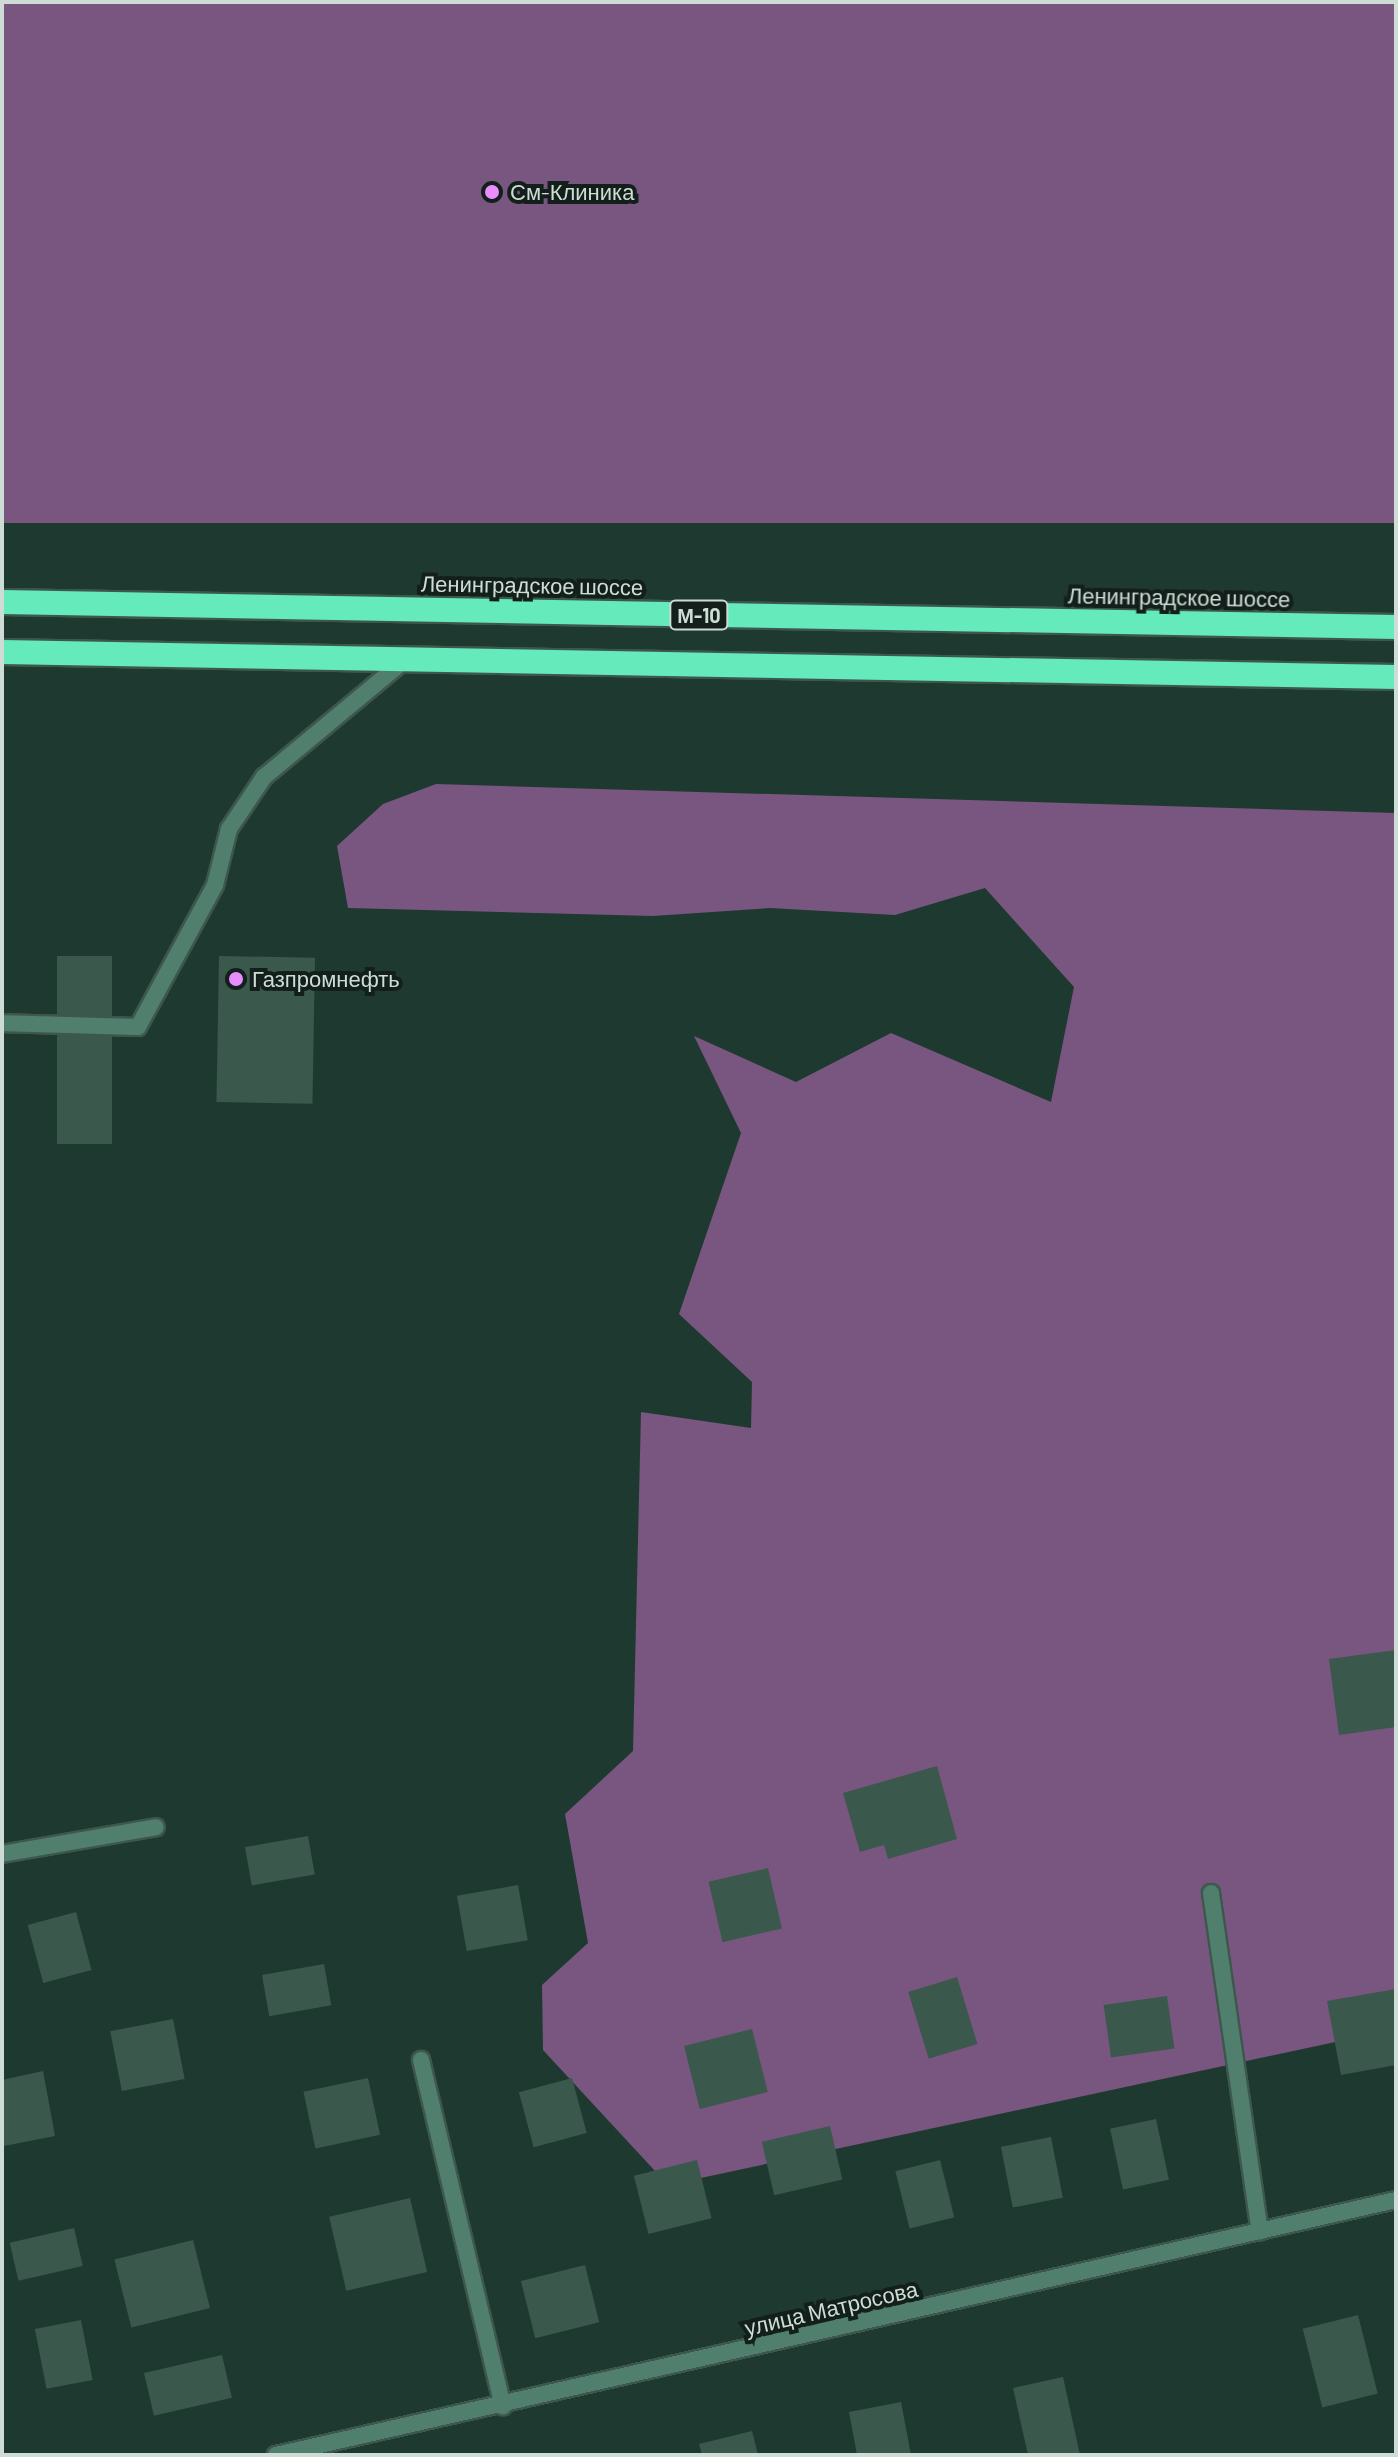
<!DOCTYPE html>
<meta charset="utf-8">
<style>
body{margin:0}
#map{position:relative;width:1398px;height:2457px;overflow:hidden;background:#1e3a30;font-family:Barlow,sans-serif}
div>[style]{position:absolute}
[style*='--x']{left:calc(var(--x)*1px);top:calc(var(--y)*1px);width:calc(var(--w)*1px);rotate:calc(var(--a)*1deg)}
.forest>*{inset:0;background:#78567f;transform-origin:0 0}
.building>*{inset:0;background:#3b584c;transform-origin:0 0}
.roads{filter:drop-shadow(2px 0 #3e574e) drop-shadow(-2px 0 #3e574e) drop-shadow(0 2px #3e574e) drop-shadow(0 -2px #3e574e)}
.lane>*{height:16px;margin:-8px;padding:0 8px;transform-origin:8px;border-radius:8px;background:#50806d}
.street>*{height:16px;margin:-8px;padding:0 8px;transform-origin:8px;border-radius:8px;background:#50806d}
.highway>*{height:24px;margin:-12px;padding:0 12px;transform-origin:12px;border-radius:12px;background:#64eabb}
.dots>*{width:22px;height:22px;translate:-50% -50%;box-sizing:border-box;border:4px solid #121f1a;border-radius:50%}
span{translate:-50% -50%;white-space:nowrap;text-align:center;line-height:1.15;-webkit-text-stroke:8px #121f1a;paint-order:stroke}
.shield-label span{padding:2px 6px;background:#121f1a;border:2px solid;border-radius:6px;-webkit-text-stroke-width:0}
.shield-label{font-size:20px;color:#cdddd5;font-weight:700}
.poi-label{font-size:22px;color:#cdddd5}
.left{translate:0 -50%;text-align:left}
.street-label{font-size:22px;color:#cdddd5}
.frame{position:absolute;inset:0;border:4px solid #cdddd5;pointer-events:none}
</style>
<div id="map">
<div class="forest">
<i style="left:2px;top:2px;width:1394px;height:521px"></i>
<i style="clip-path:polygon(436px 784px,1396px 813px,1396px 2029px,668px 2185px,543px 2050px,542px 1985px,588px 1943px,565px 1814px,633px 1751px,641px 1412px,751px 1428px,752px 1382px,679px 1314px,741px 1133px,694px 1036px,796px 1082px,891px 1033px,1051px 1102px,1074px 987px,985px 888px,895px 915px,770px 908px,653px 916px,348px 908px,337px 846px,383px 804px)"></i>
</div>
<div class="building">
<i style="left:57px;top:956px;width:55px;height:188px"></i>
<i style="left:219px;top:956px;width:96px;height:146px;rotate:1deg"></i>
<i style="clip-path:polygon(1396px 1650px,1396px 1727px,1339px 1735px,1329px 1659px)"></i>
<i style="clip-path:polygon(937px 1766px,957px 1839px,888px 1859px,884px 1845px,860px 1852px,843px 1793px)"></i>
<i style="left:308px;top:1836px;width:39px;height:64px;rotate:80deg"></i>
<i style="left:768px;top:1868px;width:62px;height:61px;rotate:77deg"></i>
<i style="left:518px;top:1885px;width:56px;height:62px;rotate:80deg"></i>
<i style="left:76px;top:1912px;width:60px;height:50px;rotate:75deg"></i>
<i style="left:324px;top:1964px;width:42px;height:63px;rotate:80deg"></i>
<i style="left:957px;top:1977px;width:70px;height:51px;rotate:73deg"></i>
<i style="clip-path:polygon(1396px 1989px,1396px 2065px,1341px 2075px,1327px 2001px)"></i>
<i style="left:1167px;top:1996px;width:53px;height:64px;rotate:82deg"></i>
<i style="left:173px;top:2019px;width:61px;height:64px;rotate:79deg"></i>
<i style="left:752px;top:2029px;width:65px;height:70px;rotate:76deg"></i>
<i style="clip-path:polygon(43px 2071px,55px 2136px,4px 2146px,2px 2080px)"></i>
<i style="left:368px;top:2078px;width:58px;height:66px;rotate:78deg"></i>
<i style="left:572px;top:2078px;width:57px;height:55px;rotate:75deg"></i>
<i style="left:1156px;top:2119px;width:62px;height:47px;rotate:78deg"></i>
<i style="left:830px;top:2126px;width:55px;height:70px;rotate:77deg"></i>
<i style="left:1051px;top:2137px;width:62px;height:51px;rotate:79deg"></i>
<i style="left:697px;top:2160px;width:60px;height:65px;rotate:76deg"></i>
<i style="left:940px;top:2160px;width:59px;height:46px;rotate:76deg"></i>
<i style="left:410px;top:2198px;width:76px;height:83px;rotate:77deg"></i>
<i style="left:74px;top:2228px;width:39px;height:66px;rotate:77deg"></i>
<i style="left:193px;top:2240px;width:70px;height:81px;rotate:76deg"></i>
<i style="left:585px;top:2265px;width:59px;height:66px;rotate:76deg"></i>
<i style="left:1358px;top:2315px;width:81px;height:57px;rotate:76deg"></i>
<i style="left:81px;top:2320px;width:61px;height:47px;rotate:79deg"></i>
<i style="left:222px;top:2355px;width:44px;height:80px;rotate:77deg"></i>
<i style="clip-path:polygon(1063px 2377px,1080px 2455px,1028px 2455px,1013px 2388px)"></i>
<i style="clip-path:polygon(901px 2402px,911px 2455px,857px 2455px,849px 2412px)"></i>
<i style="clip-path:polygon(752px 2431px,758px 2455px,702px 2455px,699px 2444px)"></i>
</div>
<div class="roads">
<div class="lane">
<i style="--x:2;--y:1023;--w:136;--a:1.7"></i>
<i style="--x:138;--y:1027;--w:162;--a:-61.5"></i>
<i style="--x:215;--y:885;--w:58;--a:-76"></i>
<i style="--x:229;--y:829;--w:63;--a:-56.1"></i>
<i style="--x:264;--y:777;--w:185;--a:-39.7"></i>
<i style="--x:2;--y:1854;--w:156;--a:-9.9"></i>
<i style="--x:1211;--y:1893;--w:342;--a:81.8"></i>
<i style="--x:421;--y:2060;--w:356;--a:76.7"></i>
</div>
<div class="street">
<i style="--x:276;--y:2455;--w:1149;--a:-12.83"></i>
</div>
<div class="highway">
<i style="--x:2;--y:602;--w:1394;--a:1.03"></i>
<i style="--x:2;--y:652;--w:1394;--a:1.03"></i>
</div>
</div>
<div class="dots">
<i style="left:492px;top:192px;background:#e98dfe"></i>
<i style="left:236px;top:979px;background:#e98dfe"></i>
</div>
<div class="shield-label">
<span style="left:699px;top:615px">М-10</span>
</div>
<div class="poi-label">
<span class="left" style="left:510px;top:192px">См-Клиника</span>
<span class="left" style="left:252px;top:979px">Газпромнефть</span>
</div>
<div class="street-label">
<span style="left:532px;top:585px;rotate:1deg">Ленинградское шоссе</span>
<span style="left:1179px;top:597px;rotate:1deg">Ленинградское шоссе</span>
<span style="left:831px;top:2308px;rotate:-13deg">улица Матросова</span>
</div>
<div class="frame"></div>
</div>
